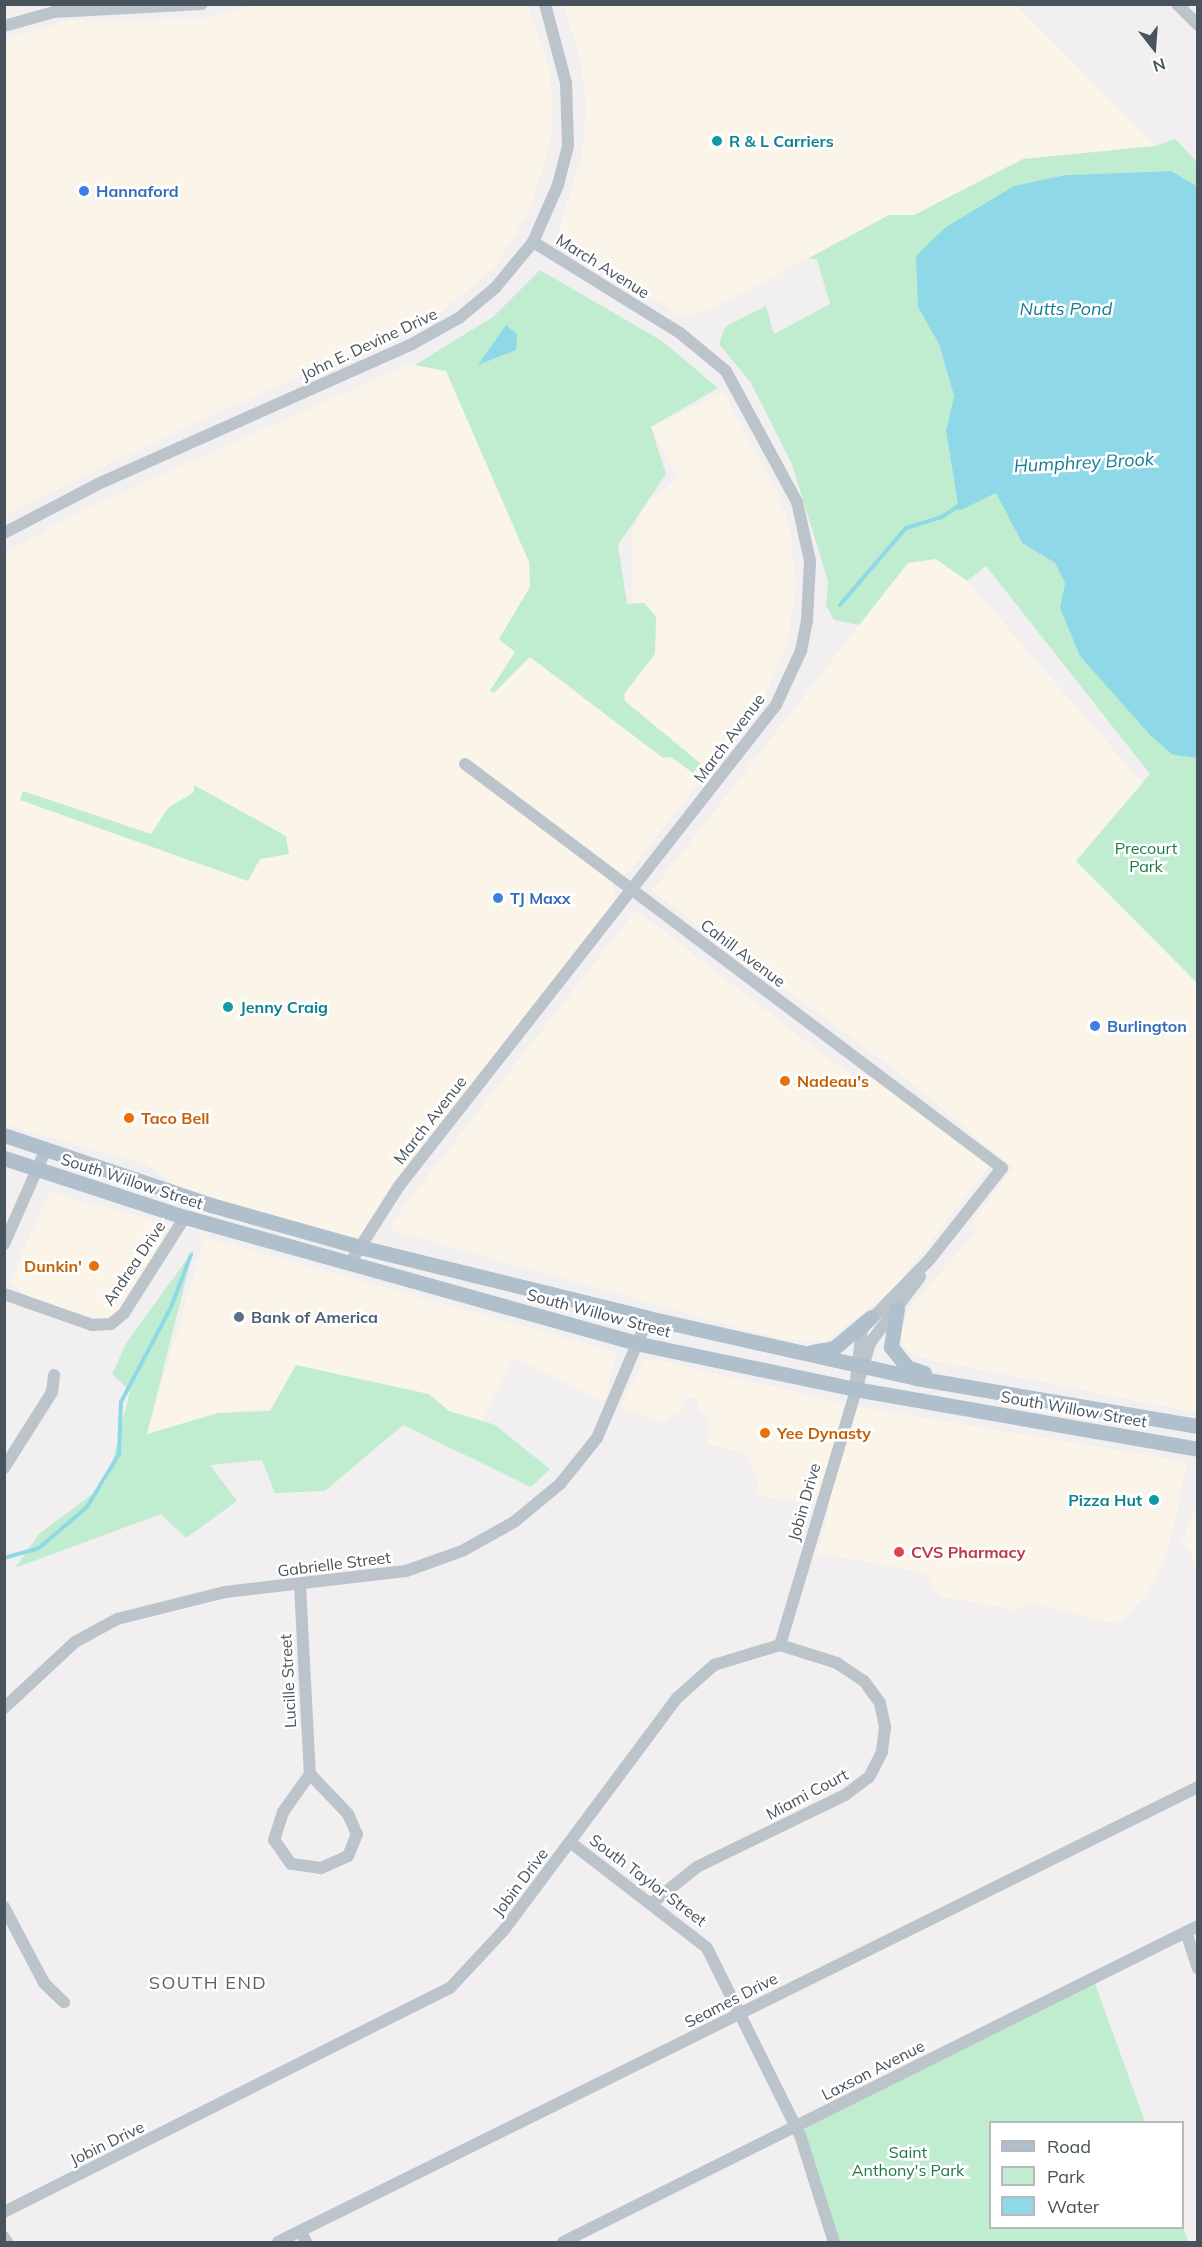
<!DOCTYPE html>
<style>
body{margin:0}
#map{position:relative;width:1202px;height:2247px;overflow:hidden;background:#f1efef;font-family:Mulish,sans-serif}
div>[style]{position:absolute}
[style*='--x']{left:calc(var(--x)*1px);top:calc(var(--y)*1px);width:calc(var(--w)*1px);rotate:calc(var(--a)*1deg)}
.commercial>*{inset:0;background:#fbf5e9}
.green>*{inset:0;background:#c0edd0}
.water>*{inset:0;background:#8fd8e7}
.stream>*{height:4px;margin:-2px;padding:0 2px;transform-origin:2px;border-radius:2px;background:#8fd8e7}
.minor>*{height:12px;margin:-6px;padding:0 6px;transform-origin:6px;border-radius:6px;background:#bbc4cb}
.major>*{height:15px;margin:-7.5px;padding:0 7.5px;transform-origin:7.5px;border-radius:7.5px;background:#b0bfcc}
.dots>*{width:16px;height:16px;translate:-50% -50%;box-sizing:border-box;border:3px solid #fff;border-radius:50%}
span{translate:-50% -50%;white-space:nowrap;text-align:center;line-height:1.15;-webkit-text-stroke:5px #fff;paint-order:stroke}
.culture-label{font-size:16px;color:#0d838f;font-weight:700}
.left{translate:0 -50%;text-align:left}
.right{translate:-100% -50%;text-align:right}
.shop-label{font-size:16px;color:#366cbe;font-weight:700}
.street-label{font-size:16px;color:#48535b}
.park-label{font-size:16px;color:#1c7948}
.food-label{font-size:16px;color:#c56008;font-weight:700}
.service-label{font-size:16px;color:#4e5e75;font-weight:700}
.health-label{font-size:16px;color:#be3a42;font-weight:700}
.water-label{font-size:18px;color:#147d94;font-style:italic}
.neighbourhood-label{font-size:18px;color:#5c5f63;letter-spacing:1.5px}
.frame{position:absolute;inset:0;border:6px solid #48535b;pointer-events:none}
.legend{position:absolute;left:989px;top:2121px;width:195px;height:108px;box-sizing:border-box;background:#fff;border:2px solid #b6babd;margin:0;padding:8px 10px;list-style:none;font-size:18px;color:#48535b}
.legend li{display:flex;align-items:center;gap:12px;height:30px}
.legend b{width:30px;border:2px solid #b6babd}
.north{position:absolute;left:1124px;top:18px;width:60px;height:60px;-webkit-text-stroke:4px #fff;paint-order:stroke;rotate:163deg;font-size:16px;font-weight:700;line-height:24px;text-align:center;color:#48535b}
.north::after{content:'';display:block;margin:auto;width:21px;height:27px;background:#48535b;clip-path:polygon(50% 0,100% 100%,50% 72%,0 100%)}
</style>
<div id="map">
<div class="commercial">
<i style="clip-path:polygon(253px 5px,527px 5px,549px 67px,553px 105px,551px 139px,530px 210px,495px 267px,437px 316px,183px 428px,5px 515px,5px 40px,68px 20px,205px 19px)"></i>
<i style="clip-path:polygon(564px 5px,1016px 5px,1155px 146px,1023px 159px,914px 215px,889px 215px,717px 306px,682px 317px,563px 241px,559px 228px,582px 156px,586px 105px,581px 63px)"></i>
<i style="clip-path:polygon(evenodd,409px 364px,446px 371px,529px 562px,530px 586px,499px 639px,515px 652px,490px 690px,494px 693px,530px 657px,663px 758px,671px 757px,693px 773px,701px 764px,625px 701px,624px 694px,655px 654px,656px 616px,644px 603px,633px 602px,631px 533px,649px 501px,678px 479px,651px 427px,723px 392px,778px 494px,790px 529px,796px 587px,787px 645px,764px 697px,632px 868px,612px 886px,617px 911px,360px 1247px,192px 1198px,146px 1164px,5px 1125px,4px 554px,78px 512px,409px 364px,194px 786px,289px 854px,260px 859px,247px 881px,20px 800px,23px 791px,151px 834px,168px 808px,195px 792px,194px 786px)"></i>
<i style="clip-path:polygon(936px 558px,967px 581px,1143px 784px,1076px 861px,1197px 983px,1197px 1413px,917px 1357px,907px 1350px,900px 1334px,911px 1306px,978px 1230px,971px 1223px,1013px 1168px,894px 1069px,652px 891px,908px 563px)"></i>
<i style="clip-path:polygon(636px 910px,838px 1066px,863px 1083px,871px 1075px,990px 1165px,895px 1287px,826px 1342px,787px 1340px,725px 1324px,393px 1231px,392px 1222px)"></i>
<i style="clip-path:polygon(49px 1192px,157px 1221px,163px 1231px,162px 1247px,118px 1313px,105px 1320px,28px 1298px,10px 1282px)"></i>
<i style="clip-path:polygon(205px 1237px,617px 1352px,604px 1401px,513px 1358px,482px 1420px,449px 1411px,429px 1394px,218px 1413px,147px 1434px)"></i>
<i style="clip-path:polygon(654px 1359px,862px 1407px,1187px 1462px,1169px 1548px,1145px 1596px,1123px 1620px,1105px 1622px,1030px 1602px,1017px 1610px,939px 1596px,926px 1573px,817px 1553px,830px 1507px,756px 1495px,758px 1482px,745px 1453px,708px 1444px,708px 1417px,698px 1410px,698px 1399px,687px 1397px,678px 1415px,671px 1413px,664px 1423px,621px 1407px,644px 1360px)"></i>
<i style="clip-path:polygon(1197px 1504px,1197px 1580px,1191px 1551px,1181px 1545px)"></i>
</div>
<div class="green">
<i style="clip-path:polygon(1175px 139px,1197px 162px,1197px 187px,1171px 171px,1066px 175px,918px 307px,939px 344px,954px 396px,946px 431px,959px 511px,996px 493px,1022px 543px,1055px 563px,1065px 583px,1060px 608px,1125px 704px,1173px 755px,1197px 758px,1197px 983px,1076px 861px,1150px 774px,986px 566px,967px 581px,936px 559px,908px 563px,859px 625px,834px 620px,826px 605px,828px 581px,792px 464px,751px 383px,719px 344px,725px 327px,766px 306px,774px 334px,830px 304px,817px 260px,809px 258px,889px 215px,914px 215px,1023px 159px,1155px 146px)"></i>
<i style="clip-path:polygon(540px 270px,662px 341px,718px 388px,651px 427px,666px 474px,618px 545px,627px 604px,644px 603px,656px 617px,655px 654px,624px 694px,625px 701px,701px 764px,693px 773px,671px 757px,663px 758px,530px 657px,494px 693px,490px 691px,515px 652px,499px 639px,530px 587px,529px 562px,446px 371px,415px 365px,493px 317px)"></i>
<i style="clip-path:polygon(194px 785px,286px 836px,289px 854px,260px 859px,248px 881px,20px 800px,23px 791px,151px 834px,168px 808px,194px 792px)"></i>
<i style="clip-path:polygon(193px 1251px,147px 1434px,218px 1413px,270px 1411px,296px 1365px,429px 1394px,449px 1411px,495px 1425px,550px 1469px,531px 1487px,403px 1425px,325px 1491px,275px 1493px,262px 1460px,210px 1465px,237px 1501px,186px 1538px,161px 1514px,15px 1568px,39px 1534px,102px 1487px,110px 1473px,130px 1391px,112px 1374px,127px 1342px)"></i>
<i style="clip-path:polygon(1093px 1978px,1145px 2122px,990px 2122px,990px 2228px,1183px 2226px,1188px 2242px,833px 2242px,796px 2126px)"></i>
</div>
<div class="water">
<i style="clip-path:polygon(1171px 171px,1198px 187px,1197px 758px,1173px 755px,1151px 736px,1080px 656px,1060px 608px,1065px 583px,1055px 563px,1022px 543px,996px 493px,959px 511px,946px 431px,954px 396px,939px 344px,918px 307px,916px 256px,946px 227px,1014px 186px,1066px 175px)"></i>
<i style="clip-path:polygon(506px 325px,517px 334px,516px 350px,478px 365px)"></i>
</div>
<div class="stream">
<i style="--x:840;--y:605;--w:101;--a:-49.4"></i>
<i style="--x:906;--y:528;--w:38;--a:-17"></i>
<i style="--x:942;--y:517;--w:22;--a:-34"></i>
<i style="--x:4;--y:1558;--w:36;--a:-16"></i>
<i style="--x:39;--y:1548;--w:63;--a:-40.5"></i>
<i style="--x:87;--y:1507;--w:62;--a:-58.9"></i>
<i style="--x:119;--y:1454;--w:52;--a:-87.8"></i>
<i style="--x:121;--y:1402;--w:107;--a:-62.2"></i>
<i style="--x:171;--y:1307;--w:56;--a:-69"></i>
</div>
<div class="minor">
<i style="--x:1177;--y:4;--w:30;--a:45"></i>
<i style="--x:4;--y:26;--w:52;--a:-15.6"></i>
<i style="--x:54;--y:12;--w:148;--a:-3.1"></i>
<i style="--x:4;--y:533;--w:106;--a:-27.5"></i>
<i style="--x:98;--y:484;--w:344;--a:-24"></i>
<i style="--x:412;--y:344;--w:54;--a:-29"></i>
<i style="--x:459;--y:318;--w:47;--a:-39.8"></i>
<i style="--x:495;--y:288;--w:60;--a:-50.4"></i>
<i style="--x:533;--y:242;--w:62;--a:-66.3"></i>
<i style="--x:558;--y:185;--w:40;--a:-75.6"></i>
<i style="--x:568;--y:146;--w:63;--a:-91.8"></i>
<i style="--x:566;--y:83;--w:82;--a:-104.9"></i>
<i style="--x:465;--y:764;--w:672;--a:36.96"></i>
<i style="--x:1002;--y:1168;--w:116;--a:128.4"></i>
<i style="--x:930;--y:1259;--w:98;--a:134.2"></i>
<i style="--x:862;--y:1329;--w:60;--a:96.7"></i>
<i style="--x:4;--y:1244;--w:104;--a:-66.1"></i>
<i style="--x:350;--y:1263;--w:91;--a:-57.5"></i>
<i style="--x:399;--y:1186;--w:611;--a:-51.91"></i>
<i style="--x:776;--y:705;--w:60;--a:-65.2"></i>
<i style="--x:801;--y:651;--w:31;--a:-79"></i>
<i style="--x:807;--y:621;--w:60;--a:-87.1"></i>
<i style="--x:810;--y:561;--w:60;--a:-102.4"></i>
<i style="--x:797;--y:502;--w:149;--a:-118.5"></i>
<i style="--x:726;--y:371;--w:60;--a:-140.4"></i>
<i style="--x:680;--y:333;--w:173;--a:-148.2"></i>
<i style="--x:4;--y:1294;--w:93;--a:19.4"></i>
<i style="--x:92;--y:1325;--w:19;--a:-3"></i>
<i style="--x:111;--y:1324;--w:17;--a:-40"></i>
<i style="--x:124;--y:1313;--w:114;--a:-57.6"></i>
<i style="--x:4;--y:1468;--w:90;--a:-57.7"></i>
<i style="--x:52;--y:1392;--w:17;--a:-83"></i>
<i style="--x:300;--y:1586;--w:188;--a:87"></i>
<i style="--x:780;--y:1645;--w:315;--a:-73.4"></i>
<i style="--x:870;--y:1343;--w:83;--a:-52.9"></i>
<i style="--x:4;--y:1708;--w:97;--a:-42.9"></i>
<i style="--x:75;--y:1642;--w:48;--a:-28.7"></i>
<i style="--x:117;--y:1619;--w:111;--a:-14"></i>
<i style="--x:225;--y:1592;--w:182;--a:-6.6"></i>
<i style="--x:406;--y:1571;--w:59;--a:-19.7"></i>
<i style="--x:462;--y:1551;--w:60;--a:-29.1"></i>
<i style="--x:514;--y:1522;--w:60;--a:-39.6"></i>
<i style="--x:560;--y:1484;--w:59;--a:-51.2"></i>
<i style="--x:597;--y:1438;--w:130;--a:-67"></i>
<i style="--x:310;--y:1774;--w:55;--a:46.5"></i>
<i style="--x:348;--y:1814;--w:22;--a:66"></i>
<i style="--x:357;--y:1834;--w:24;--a:112"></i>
<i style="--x:348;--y:1856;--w:30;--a:156"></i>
<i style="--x:321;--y:1868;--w:30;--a:-172"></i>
<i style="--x:291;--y:1864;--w:29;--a:-125"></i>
<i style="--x:274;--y:1840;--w:29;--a:-72"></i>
<i style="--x:283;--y:1812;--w:47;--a:-54.6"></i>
<i style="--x:570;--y:1842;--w:173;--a:37.7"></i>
<i style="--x:707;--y:1948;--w:209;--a:63.6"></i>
<i style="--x:800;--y:2135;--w:112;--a:72.4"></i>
<i style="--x:4;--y:1907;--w:86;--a:62.2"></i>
<i style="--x:44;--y:1983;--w:28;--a:44"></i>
<i style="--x:1186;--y:1932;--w:38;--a:72"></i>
<i style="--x:4;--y:2212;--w:499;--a:-26.7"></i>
<i style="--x:450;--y:1988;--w:79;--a:-47"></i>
<i style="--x:504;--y:1930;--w:289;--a:-53.3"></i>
<i style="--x:677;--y:1698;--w:50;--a:-41.7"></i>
<i style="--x:714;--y:1665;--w:69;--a:-16.9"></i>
<i style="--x:780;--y:1645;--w:60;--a:17.5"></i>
<i style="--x:837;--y:1663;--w:32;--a:34"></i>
<i style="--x:864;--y:1681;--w:27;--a:54"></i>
<i style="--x:880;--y:1703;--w:25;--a:78"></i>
<i style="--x:885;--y:1727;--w:25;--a:97"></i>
<i style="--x:882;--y:1752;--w:28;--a:117"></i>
<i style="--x:869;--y:1777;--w:30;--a:143"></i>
<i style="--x:845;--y:1795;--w:165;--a:154.1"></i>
<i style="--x:697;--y:1867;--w:58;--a:141.3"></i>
<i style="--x:301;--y:2232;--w:11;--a:63"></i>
<i style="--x:4;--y:2237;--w:6;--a:59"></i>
<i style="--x:278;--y:2242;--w:1026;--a:-26.32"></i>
<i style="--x:563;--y:2242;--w:709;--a:-26.46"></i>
</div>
<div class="major">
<i style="--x:4;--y:1135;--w:219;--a:18.7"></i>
<i style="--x:211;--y:1205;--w:155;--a:15.7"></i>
<i style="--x:360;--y:1247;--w:297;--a:13.8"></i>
<i style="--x:648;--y:1318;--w:275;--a:12.6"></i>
<i style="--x:916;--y:1378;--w:286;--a:9.7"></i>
<i style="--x:4;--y:1158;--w:190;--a:18.1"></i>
<i style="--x:185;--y:1217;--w:467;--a:15.6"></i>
<i style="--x:635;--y:1343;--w:225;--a:11.8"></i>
<i style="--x:855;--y:1389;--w:348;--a:9.9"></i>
<i style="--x:897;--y:1309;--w:38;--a:99"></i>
<i style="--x:891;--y:1347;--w:26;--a:51"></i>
<i style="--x:907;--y:1367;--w:18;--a:19"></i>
<i style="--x:812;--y:1352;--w:22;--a:-10"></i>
<i style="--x:834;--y:1348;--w:48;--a:-40"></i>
</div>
<div class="dots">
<i style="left:717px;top:141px;background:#0f9aa8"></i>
<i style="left:84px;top:191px;background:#3f7fe0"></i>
<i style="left:498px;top:898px;background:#3f7fe0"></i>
<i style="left:228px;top:1007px;background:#0f9aa8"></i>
<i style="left:1095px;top:1026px;background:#3f7fe0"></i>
<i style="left:785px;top:1081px;background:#e8710a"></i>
<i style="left:129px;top:1118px;background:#e8710a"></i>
<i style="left:94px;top:1266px;background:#e8710a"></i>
<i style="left:239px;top:1317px;background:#5c6f8a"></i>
<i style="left:765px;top:1433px;background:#e8710a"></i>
<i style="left:1154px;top:1500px;background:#0f9aa8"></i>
<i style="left:899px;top:1552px;background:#e0444e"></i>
</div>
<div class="culture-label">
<span class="left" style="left:729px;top:141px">R &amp; L Carriers</span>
<span class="left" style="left:240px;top:1007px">Jenny Craig</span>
<span class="right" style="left:1142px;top:1500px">Pizza Hut</span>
</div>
<div class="shop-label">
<span class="left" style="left:96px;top:191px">Hannaford</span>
<span class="left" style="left:510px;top:898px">TJ Maxx</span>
<span class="left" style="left:1107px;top:1026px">Burlington</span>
</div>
<div class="street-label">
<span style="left:603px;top:266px;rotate:32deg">March Avenue</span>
<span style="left:369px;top:344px;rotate:-25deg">John E. Devine Drive</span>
<span style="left:729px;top:738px;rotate:-53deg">March Avenue</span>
<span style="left:743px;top:953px;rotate:37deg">Cahill Avenue</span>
<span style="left:430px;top:1120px;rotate:-52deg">March Avenue</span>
<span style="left:132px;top:1181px;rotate:18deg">South Willow Street</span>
<span style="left:134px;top:1263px;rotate:-56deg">Andrea Drive</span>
<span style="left:599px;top:1313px;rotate:15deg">South Willow Street</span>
<span style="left:1074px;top:1409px;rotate:10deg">South Willow Street</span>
<span style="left:804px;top:1502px;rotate:-74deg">Jobin Drive</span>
<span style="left:334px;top:1564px;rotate:-7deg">Gabrielle Street</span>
<span style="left:288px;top:1681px;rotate:-93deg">Lucille Street</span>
<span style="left:807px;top:1794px;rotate:-28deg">Miami Court</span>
<span style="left:648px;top:1880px;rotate:37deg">South Taylor Street</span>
<span style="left:520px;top:1882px;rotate:-53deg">Jobin Drive</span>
<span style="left:731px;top:2000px;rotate:-27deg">Seames Drive</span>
<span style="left:873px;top:2070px;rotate:-27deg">Laxson Avenue</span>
<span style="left:107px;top:2143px;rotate:-26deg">Jobin Drive</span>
</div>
<div class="park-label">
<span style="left:1146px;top:857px">Precourt<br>Park</span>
<span style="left:908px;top:2161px">Saint<br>Anthony's Park</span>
</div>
<div class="food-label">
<span class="left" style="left:797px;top:1081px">Nadeau's</span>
<span class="left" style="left:141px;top:1118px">Taco Bell</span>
<span class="right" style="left:82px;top:1266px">Dunkin'</span>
<span class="left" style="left:777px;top:1433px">Yee Dynasty</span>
</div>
<div class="service-label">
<span class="left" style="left:251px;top:1317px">Bank of America</span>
</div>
<div class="health-label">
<span class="left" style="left:911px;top:1552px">CVS Pharmacy</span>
</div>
<div class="water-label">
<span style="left:1066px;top:309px">Nutts Pond</span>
<span style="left:1084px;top:463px;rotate:-3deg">Humphrey Brook</span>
</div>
<div class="neighbourhood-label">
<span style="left:208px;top:1983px">SOUTH END</span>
</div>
<div class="frame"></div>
<ul class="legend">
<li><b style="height:8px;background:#b0bfcc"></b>Road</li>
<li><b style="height:16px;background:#c0edd0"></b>Park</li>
<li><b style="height:16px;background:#8fd8e7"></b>Water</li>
</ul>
<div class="north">N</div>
</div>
